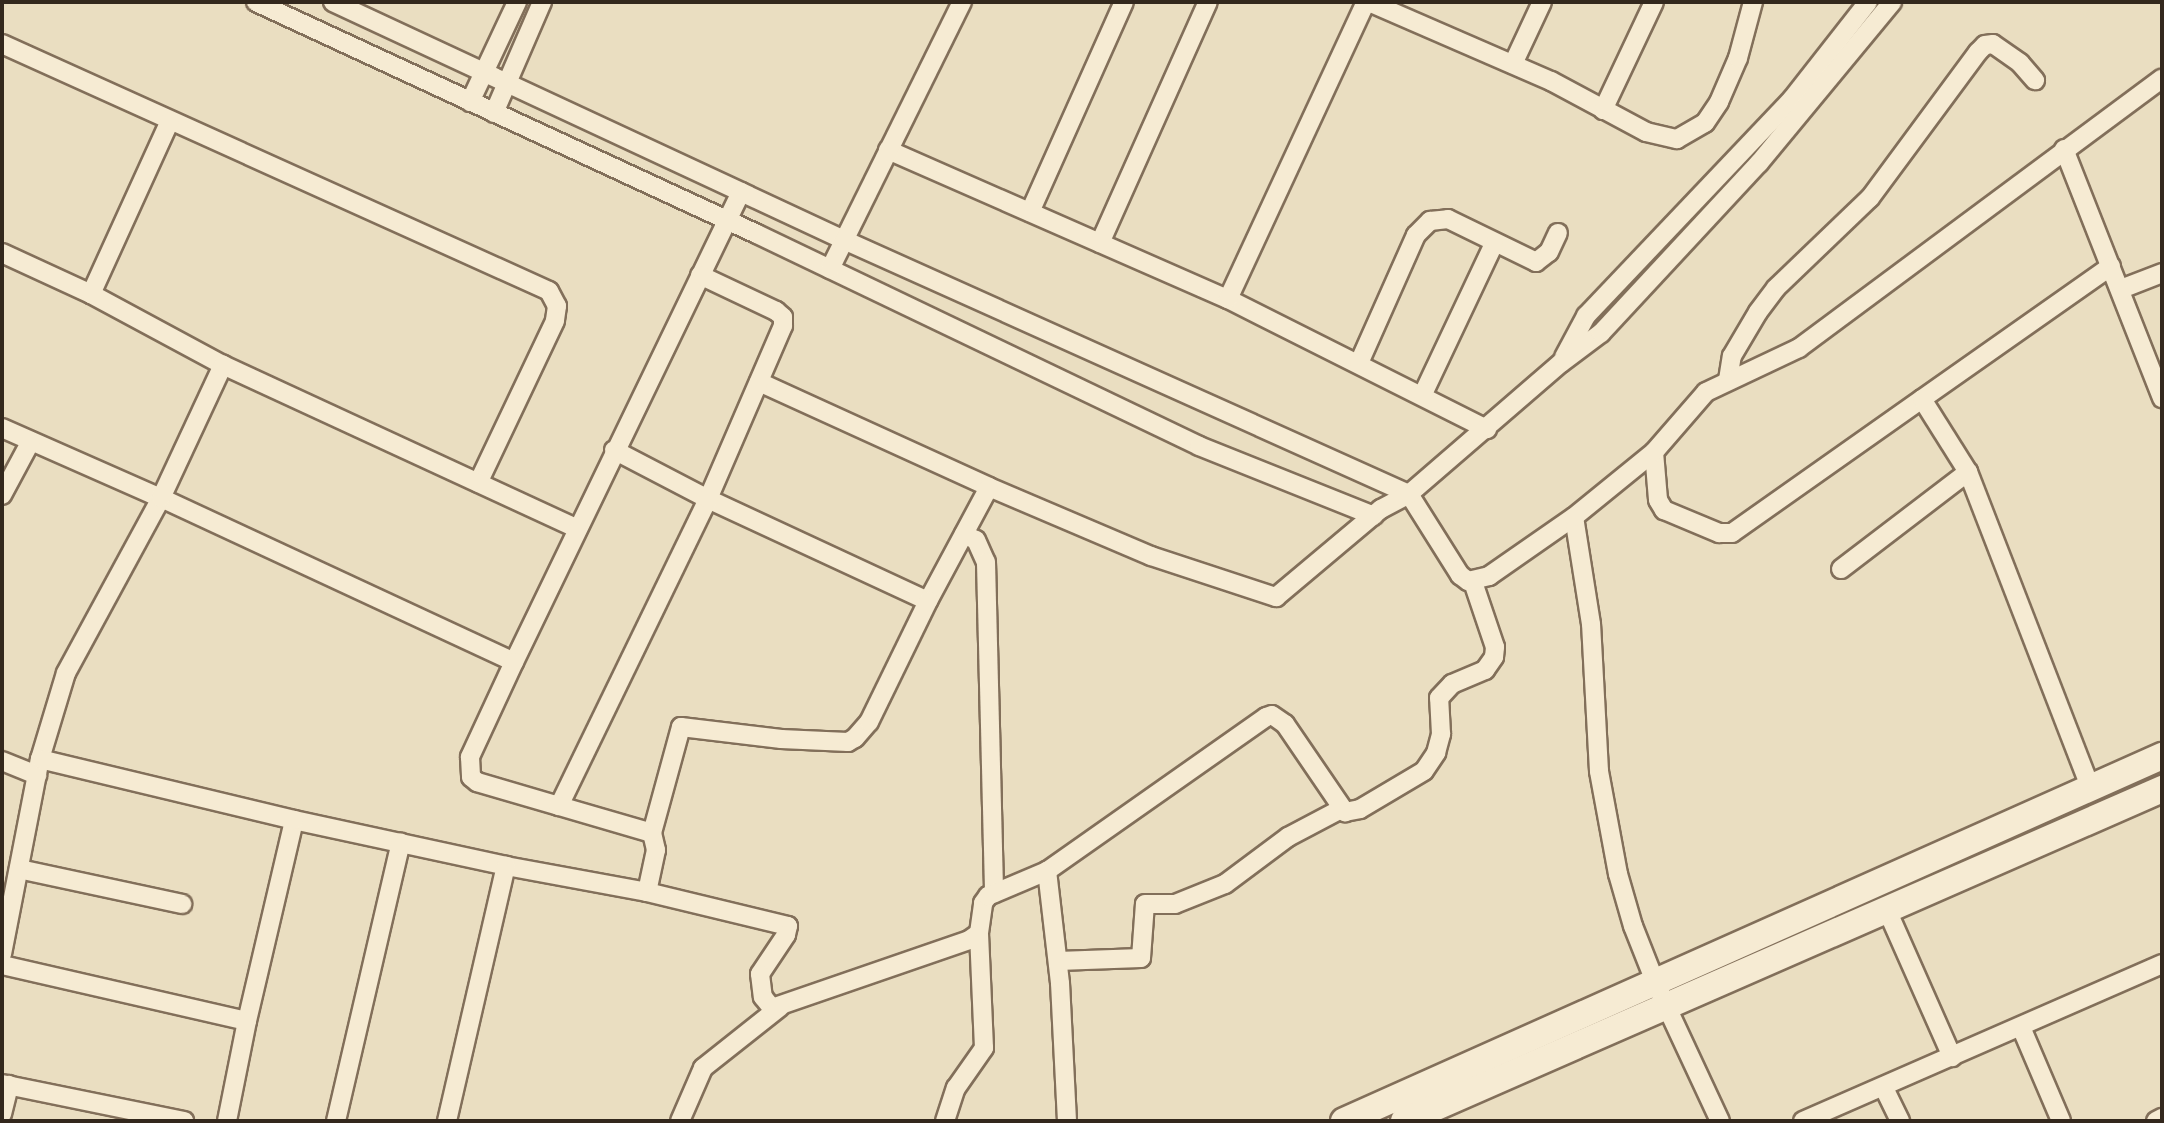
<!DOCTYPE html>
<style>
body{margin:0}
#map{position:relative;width:2164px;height:1123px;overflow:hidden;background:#eadec1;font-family:"Playfair Display",serif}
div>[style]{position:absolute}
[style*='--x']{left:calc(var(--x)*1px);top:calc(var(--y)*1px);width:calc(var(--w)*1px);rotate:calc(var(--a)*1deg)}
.roads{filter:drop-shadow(2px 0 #826f5a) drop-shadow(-2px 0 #826f5a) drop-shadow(0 2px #826f5a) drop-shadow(0 -2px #826f5a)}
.street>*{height:18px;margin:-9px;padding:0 9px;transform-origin:9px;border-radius:9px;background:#f6ebd3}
.secondary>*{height:26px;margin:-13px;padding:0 13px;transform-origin:13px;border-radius:13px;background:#f6ebd3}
span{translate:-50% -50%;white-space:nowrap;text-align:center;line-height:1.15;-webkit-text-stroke:8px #f2e8d0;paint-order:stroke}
.frame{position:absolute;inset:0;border:4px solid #33281d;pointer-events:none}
</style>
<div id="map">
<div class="roads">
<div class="street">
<i style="--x:256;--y:2;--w:552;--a:24.85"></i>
<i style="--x:757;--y:234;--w:490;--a:25.6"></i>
<i style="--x:1199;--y:446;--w:188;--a:21.8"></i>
<i style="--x:333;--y:2;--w:564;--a:24.97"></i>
<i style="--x:844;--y:240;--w:619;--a:24.21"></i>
<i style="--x:1409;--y:494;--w:96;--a:57.8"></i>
<i style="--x:1460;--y:575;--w:10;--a:37"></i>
<i style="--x:1468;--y:581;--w:22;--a:-13"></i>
<i style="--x:1489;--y:576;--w:103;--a:-34.8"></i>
<i style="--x:1369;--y:2;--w:198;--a:23.5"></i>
<i style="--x:1551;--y:81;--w:108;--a:28.2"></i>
<i style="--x:1646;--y:132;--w:32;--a:13"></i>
<i style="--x:1677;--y:139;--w:32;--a:-30"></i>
<i style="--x:1705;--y:123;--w:25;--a:-56"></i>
<i style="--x:1719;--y:102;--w:48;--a:-66.6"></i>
<i style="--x:1738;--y:58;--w:58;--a:-75"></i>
<i style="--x:2;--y:44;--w:600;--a:24.3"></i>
<i style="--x:549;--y:291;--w:17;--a:62"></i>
<i style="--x:557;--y:306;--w:15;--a:98"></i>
<i style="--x:555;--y:321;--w:179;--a:115.4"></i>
<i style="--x:1513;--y:64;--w:68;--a:-64.9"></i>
<i style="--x:470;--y:102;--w:110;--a:-64.8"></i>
<i style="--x:1603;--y:110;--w:119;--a:-64.7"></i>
<i style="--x:494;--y:113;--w:121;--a:-66.6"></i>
<i style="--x:2064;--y:149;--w:268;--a:68.5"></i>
<i style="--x:888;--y:150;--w:371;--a:23.7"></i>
<i style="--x:1228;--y:299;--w:290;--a:26.7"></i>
<i style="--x:1030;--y:212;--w:230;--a:-65.9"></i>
<i style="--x:1100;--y:243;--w:264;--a:-65.9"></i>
<i style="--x:2;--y:253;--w:98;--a:24.7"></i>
<i style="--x:91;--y:294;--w:150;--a:28.3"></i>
<i style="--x:223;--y:365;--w:389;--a:24.8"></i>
<i style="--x:830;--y:269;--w:298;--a:-63.7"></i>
<i style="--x:2121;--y:289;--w:44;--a:-21.3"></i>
<i style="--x:91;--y:294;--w:190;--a:-65.5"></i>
<i style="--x:1228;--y:299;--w:327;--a:-65.1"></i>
<i style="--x:1564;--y:357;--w:47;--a:-61.8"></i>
<i style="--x:1586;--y:316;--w:299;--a:-46.5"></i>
<i style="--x:1792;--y:99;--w:123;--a:-51.9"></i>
<i style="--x:1359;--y:363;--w:140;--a:-66"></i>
<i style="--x:1416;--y:235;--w:20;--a:-45"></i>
<i style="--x:1430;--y:221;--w:18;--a:-6"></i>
<i style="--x:1448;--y:219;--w:98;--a:26"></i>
<i style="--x:1536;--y:262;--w:16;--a:-38"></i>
<i style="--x:1549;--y:252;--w:21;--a:-65"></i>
<i style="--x:1728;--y:380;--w:24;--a:-81"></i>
<i style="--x:1732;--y:356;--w:51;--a:-59.4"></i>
<i style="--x:1758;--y:312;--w:30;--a:-53"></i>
<i style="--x:1776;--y:288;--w:130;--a:-43.8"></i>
<i style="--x:1870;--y:198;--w:182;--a:-53.5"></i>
<i style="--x:1978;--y:52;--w:10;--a:-45"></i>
<i style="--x:1985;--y:45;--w:8;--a:-7"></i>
<i style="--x:1993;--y:44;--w:33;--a:35"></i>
<i style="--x:2020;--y:63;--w:23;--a:49"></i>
<i style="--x:759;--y:382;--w:253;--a:24.5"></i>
<i style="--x:989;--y:487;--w:176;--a:23.1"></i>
<i style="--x:1151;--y:556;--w:132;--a:18.2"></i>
<i style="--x:1276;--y:597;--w:137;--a:-40"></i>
<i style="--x:1381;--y:509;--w:32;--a:-28"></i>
<i style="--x:1409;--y:494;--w:201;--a:-40.8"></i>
<i style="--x:1561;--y:363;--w:50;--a:-36.9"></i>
<i style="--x:1601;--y:333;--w:232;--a:-47.1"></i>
<i style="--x:1759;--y:163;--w:209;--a:-50.4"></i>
<i style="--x:1423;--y:394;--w:166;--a:-64.7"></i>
<i style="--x:2;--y:428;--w:174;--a:23.8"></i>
<i style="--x:161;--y:498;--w:389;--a:24.9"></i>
<i style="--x:514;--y:662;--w:522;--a:-64.22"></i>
<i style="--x:614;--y:450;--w:106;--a:27.5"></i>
<i style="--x:708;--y:499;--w:242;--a:24.9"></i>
<i style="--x:928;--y:601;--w:129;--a:-61.8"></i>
<i style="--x:1654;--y:452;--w:48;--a:85.2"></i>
<i style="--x:1658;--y:500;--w:12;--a:59"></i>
<i style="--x:1664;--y:510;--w:60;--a:22.7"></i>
<i style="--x:1719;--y:533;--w:13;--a:0"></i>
<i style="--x:1732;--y:533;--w:232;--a:-35.2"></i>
<i style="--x:2;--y:495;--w:61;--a:-61.8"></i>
<i style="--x:964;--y:534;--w:13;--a:27"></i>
<i style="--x:976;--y:540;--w:24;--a:66"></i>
<i style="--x:986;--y:562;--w:331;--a:88.6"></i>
<i style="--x:1841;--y:569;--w:160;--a:-37.4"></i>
<i style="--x:514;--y:662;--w:105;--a:114.9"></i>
<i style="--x:470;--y:757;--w:20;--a:87"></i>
<i style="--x:471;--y:777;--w:8;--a:40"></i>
<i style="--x:477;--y:782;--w:85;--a:16.3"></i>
<i style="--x:559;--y:806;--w:341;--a:-64.1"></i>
<i style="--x:708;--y:499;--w:189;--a:-66.6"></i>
<i style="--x:783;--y:326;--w:9;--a:-90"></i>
<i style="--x:783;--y:317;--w:9;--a:-139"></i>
<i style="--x:776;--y:311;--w:84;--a:-154.7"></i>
<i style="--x:2;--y:761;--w:38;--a:22"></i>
<i style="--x:2091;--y:789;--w:340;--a:-111.2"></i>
<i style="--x:1968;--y:472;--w:86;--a:-122.2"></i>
<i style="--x:1922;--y:399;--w:231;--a:-35.1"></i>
<i style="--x:294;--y:820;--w:217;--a:12.2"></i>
<i style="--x:506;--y:866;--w:143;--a:10.4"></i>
<i style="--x:647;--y:892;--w:43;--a:-77.9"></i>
<i style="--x:656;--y:850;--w:17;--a:-103"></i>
<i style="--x:652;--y:833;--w:97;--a:-163.8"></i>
<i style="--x:652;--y:833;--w:110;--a:-74.7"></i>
<i style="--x:681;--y:727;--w:101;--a:6.8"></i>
<i style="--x:781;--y:739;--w:67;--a:2.6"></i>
<i style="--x:848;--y:742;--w:8;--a:-30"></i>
<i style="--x:855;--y:738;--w:21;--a:-49"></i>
<i style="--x:869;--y:722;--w:135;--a:-64"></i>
<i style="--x:19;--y:869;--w:167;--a:12.1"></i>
<i style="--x:647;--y:892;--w:145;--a:13.6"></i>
<i style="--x:788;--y:926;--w:9;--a:103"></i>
<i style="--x:786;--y:935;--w:47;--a:123.7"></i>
<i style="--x:760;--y:974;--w:23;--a:83"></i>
<i style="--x:763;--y:997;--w:14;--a:51"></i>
<i style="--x:772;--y:1008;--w:208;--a:-19"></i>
<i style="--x:969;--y:940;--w:12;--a:-35"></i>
<i style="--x:979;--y:933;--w:30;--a:-82"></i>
<i style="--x:983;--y:903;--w:9;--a:-54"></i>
<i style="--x:988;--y:896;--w:64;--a:-23"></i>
<i style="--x:1887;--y:910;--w:161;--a:66.1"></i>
<i style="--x:2;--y:954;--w:199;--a:-79"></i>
<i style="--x:40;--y:759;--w:90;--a:-73.2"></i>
<i style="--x:66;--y:673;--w:199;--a:-61.5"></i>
<i style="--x:161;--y:498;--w:147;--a:-65"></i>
<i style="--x:1058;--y:961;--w:83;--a:-2.1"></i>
<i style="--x:1141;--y:958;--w:54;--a:-85.8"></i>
<i style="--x:1145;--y:904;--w:30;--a:0"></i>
<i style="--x:1175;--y:904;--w:54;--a:-21.8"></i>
<i style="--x:1225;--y:884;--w:79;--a:-36.7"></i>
<i style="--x:1288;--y:837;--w:60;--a:-27.8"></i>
<i style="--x:2;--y:965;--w:251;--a:12.9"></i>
<i style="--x:247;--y:1021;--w:206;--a:-76.8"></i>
<i style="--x:294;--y:820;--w:261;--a:-166.5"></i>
<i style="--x:2021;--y:1027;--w:102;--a:66.9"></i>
<i style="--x:2;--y:1084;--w:186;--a:11.5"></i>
<i style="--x:1884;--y:1088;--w:37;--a:64"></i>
<i style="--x:2;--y:1114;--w:30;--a:-76"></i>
<i style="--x:227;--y:1121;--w:102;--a:-78.7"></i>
<i style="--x:336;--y:1121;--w:286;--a:-76.9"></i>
<i style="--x:447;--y:1121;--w:262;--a:-77"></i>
<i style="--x:680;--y:1121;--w:58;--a:-66.5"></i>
<i style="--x:703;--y:1068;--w:98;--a:-38.4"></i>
<i style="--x:945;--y:1121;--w:35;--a:-72"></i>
<i style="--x:956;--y:1088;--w:49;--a:-55"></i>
<i style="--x:984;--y:1048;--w:115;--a:-92.5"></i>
<i style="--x:1067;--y:1121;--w:138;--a:-92.9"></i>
<i style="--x:1060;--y:983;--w:113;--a:-96.6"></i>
<i style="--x:1047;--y:871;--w:268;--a:-35.1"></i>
<i style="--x:1266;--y:717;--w:6;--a:-18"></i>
<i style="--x:1272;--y:715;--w:16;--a:35"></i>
<i style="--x:1285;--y:724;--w:107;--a:55.7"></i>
<i style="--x:1345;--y:812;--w:15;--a:-11"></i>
<i style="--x:1360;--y:809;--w:74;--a:-30.7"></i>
<i style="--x:1424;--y:771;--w:22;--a:-56"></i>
<i style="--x:1436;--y:753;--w:20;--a:-75"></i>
<i style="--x:1441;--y:734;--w:36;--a:-93"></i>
<i style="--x:1439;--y:698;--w:19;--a:-47"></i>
<i style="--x:1452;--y:684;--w:36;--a:-23"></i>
<i style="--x:1485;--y:670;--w:16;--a:-55"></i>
<i style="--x:1494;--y:657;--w:10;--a:-84"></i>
<i style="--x:1495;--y:647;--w:69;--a:-108.7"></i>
<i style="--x:1720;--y:1121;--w:151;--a:-115"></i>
<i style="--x:1656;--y:984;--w:62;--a:-111.6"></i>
<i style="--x:1633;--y:926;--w:54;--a:-106.1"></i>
<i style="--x:1618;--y:874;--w:105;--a:-100.5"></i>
<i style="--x:1599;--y:771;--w:147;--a:-93.1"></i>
<i style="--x:1591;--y:624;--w:108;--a:-99"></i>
<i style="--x:1574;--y:517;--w:103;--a:-39.1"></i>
<i style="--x:1654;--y:452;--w:79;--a:-49.1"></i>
<i style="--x:1706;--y:392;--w:103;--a:-25.3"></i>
<i style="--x:1799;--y:348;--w:452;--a:-36.6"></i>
<i style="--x:1803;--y:1121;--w:392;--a:-23.6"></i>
<i style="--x:2156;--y:1121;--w:7;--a:-27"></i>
</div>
<div class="secondary">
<i style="--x:1344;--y:1121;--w:896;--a:-24.05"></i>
<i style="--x:1404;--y:1121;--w:828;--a:-23.65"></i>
</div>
</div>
<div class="frame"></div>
</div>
